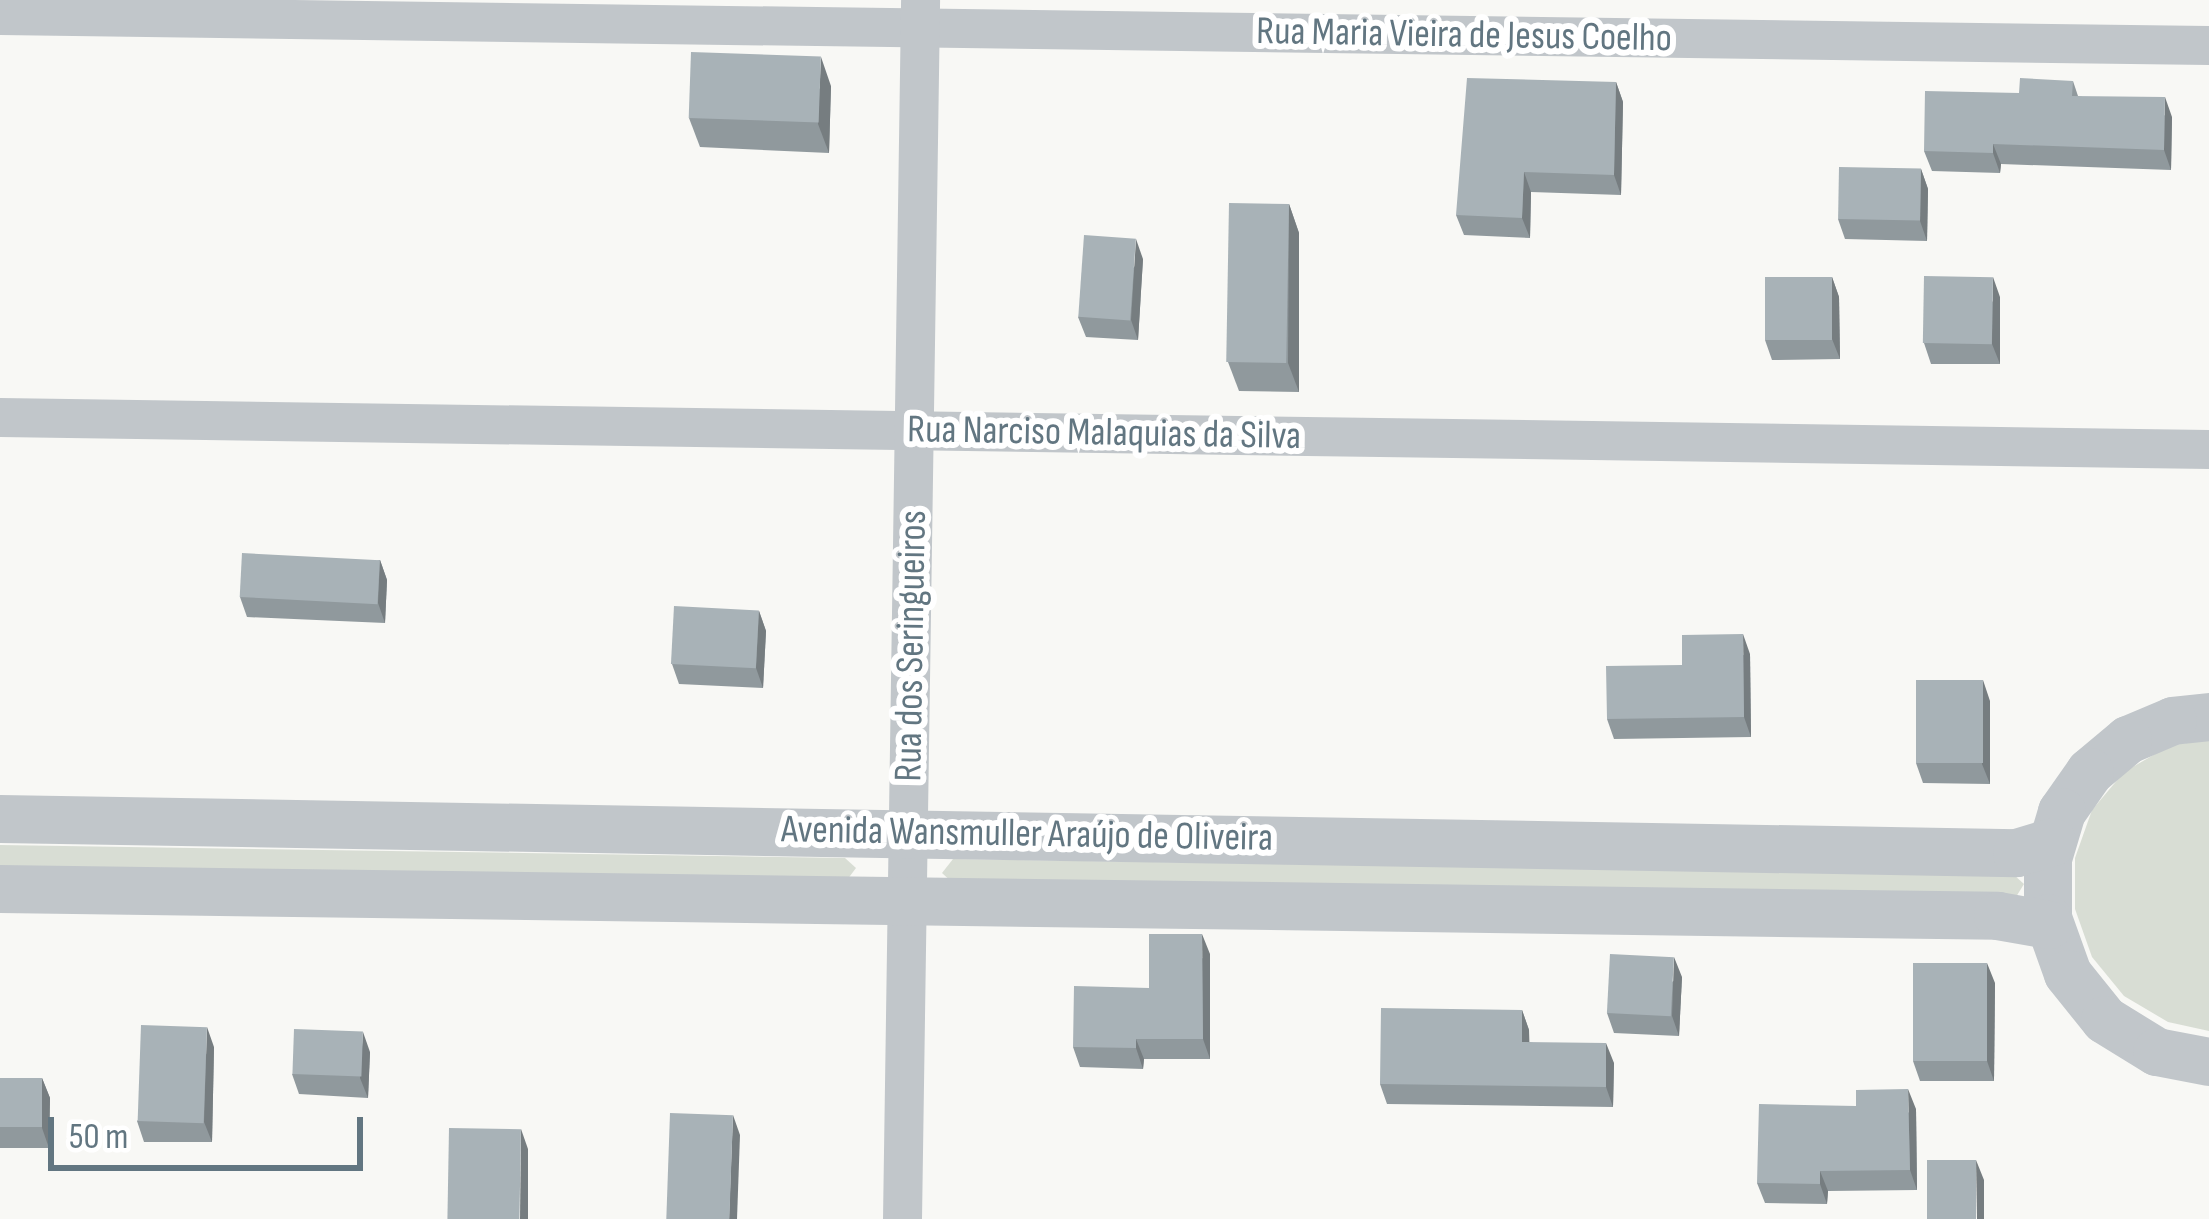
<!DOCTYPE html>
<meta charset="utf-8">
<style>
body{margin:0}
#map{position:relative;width:2209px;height:1219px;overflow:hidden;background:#f8f8f5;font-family:"Sofia Sans Condensed",sans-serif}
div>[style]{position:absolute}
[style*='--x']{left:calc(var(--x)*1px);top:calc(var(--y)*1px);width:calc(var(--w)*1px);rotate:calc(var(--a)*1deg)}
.green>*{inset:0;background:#d8ddd4}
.minor>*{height:39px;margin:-19.5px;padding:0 19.5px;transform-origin:19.5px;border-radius:19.5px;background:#c1c6ca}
.tertiary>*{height:48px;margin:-24px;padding:0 24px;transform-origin:24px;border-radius:24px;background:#c1c6ca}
.wall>*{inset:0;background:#90999d}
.shaded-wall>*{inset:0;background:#767d80}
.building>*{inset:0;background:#a8b2b7;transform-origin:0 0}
span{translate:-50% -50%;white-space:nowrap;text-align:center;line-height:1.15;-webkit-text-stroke:12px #fff;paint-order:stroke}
.street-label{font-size:39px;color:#627681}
.scale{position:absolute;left:48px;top:1117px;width:315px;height:54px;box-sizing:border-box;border:6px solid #627681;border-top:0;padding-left:15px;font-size:36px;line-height:42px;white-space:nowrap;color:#627681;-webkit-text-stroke:9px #fff;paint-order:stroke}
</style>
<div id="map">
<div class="green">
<i style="clip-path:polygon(2209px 739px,2209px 1031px,2168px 1022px,2124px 996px,2092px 957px,2075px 909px,2075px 858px,2092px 810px,2124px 772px,2169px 746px)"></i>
<i style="clip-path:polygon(0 845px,845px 858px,856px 868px,847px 880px,0 870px)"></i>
<i style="clip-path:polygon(953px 859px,2014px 875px,2024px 884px,2016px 897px,955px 885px,942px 873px)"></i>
</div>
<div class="minor">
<i style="--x:0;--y:15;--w:2209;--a:0.78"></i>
<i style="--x:0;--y:417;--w:2209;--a:0.83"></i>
<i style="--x:902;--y:1219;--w:1219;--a:-89.15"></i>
</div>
<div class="tertiary">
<i style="--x:2209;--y:717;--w:36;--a:174"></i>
<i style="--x:2173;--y:721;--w:49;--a:157.1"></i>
<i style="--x:2128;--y:740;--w:50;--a:139.9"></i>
<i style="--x:2090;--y:772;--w:49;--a:125"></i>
<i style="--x:2062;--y:812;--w:49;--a:106.6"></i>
<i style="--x:2048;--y:859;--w:59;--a:90"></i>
<i style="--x:2048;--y:918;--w:59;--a:70.3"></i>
<i style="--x:2068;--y:974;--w:59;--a:51.2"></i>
<i style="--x:2105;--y:1020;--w:61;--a:31.6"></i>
<i style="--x:2157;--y:1052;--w:53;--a:10.9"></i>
<i style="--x:0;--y:819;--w:2017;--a:0.97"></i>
<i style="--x:2017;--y:853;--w:37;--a:-17"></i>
<i style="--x:0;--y:889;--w:1998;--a:0.77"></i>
<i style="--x:1998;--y:916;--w:52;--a:10"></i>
</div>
<div class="wall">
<i style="clip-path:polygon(2073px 81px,2078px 96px,2172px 117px,2171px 170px,2001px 164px,2000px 173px,1932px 171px,1924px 151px,2019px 93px)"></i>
<i style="clip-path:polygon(1616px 82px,1623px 102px,1621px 195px,1531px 192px,1530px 238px,1464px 235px,1456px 215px)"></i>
<i style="clip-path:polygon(831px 86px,829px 153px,700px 147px,689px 118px)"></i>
<i style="clip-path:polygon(1921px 169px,1928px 189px,1927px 241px,1845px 239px,1838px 219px)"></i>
<i style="clip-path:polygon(1289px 204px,1299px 233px,1299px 392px,1239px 391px,1228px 362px)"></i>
<i style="clip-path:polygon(1143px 259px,1138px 340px,1086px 337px,1078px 317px)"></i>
<i style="clip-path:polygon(1832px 277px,1839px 297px,1840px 359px,1772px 360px,1765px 340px)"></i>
<i style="clip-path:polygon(2000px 297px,2000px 364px,1931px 364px,1924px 343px)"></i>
<i style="clip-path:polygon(380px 560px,387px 580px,385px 623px,247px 617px,240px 597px)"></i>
<i style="clip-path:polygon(759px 611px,766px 631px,763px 688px,679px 684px,672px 664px)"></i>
<i style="clip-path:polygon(1750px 654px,1751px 737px,1614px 739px,1607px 719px,1682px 665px)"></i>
<i style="clip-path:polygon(1990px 701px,1990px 784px,1923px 783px,1916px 763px)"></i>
<i style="clip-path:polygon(1210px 954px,1210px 1059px,1144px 1059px,1143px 1069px,1080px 1067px,1073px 1047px,1149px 988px)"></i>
<i style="clip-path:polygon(1682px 977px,1679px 1036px,1614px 1033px,1607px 1013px)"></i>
<i style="clip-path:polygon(1995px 983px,1994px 1081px,1920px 1081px,1913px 1061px)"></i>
<i style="clip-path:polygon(1522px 1010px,1529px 1030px,1529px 1042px,1614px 1063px,1613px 1107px,1387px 1104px,1380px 1084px)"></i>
<i style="clip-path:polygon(214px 1047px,212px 1142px,144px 1142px,137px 1121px)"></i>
<i style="clip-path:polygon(370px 1052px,368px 1098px,299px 1094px,292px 1074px)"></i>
<i style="clip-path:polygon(0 1078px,42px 1078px,50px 1098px,49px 1148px,0 1148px)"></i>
<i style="clip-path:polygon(1916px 1109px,1917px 1190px,1828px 1191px,1827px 1204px,1765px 1203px,1757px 1183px)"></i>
</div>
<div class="shaded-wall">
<i style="clip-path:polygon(821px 57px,831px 86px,829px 153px,818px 124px)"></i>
<i style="clip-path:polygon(1616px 82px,1623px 102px,1621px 195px,1614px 175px)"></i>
<i style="clip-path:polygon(2165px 97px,2172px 117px,2171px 170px,2164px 150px)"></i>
<i style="clip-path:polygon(1993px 144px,2001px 164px,2000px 173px,1993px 153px)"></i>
<i style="clip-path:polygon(1921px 169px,1928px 189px,1927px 241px,1920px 221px)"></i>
<i style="clip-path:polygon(1524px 172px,1531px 192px,1530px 238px,1522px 218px)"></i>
<i style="clip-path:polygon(1289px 204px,1299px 233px,1299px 392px,1288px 363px)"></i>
<i style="clip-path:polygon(1136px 239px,1143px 259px,1138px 340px,1131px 320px)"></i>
<i style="clip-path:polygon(1832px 277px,1839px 297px,1840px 359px,1832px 339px)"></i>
<i style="clip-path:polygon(1993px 277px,2000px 297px,2000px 364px,1992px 344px)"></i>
<i style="clip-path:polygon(380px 560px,387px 580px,385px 623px,378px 603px)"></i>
<i style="clip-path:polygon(759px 611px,766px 631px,763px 688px,756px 668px)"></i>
<i style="clip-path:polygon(1743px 634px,1750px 654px,1751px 737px,1744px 717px)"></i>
<i style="clip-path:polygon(1983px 680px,1990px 701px,1990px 784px,1982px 764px)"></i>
<i style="clip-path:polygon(1202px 934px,1210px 954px,1210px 1059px,1203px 1039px)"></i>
<i style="clip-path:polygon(1674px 957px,1682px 977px,1679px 1036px,1672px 1016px)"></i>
<i style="clip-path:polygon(1987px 963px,1995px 983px,1994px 1081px,1987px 1061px)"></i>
<i style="clip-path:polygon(1522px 1010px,1529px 1030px,1530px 1062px,1522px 1042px)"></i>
<i style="clip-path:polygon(207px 1027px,214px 1047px,212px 1142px,204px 1122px)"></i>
<i style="clip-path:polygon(363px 1032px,370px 1052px,368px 1098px,360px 1078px)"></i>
<i style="clip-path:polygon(1136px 1039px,1144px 1059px,1143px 1069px,1136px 1048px)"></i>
<i style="clip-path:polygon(1606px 1043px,1614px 1063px,1613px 1107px,1606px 1087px)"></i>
<i style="clip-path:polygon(42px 1078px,50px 1098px,49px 1148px,42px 1128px)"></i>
<i style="clip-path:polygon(1908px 1089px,1916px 1109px,1917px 1190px,1910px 1170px)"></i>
<i style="clip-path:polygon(733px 1115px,740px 1135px,737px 1219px,729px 1219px)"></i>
<i style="clip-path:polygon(521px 1129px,528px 1149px,528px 1219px,520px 1219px)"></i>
<i style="clip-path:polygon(1976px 1160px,1984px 1180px,1984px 1219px,1977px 1219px)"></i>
<i style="clip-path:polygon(1820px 1171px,1828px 1191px,1827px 1204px,1820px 1184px)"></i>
</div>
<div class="building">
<i style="left:691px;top:52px;width:130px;height:66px;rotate:2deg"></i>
<i style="clip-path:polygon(1467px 78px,1616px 82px,1614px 175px,1524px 172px,1522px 218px,1456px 215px)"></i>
<i style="clip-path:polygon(2020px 78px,2073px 81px,2072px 96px,2165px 97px,2164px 150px,1993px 144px,1993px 153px,1924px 151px,1925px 91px,2019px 93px)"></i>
<i style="left:1839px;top:167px;width:82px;height:52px;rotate:1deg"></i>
<i style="left:1229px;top:203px;width:60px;height:159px;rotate:1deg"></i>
<i style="left:1084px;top:235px;width:52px;height:82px;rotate:4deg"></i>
<i style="left:1924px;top:276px;width:69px;height:67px;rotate:1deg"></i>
<i style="left:1765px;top:277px;width:67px;height:63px"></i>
<i style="left:242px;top:553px;width:138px;height:44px;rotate:3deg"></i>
<i style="left:674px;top:606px;width:85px;height:58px;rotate:3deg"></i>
<i style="clip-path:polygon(1743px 634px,1744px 717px,1607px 719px,1606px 666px,1682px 665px,1682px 635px)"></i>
<i style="left:1916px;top:680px;width:67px;height:83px"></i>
<i style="clip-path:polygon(1149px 934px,1202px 934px,1203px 1039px,1136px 1039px,1136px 1048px,1073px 1047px,1074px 986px,1149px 988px)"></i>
<i style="left:1610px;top:954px;width:64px;height:59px;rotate:3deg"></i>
<i style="left:1913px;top:963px;width:74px;height:98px"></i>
<i style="clip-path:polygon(1381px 1008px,1522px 1010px,1522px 1042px,1606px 1043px,1606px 1087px,1380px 1084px)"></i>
<i style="left:141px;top:1025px;width:66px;height:96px;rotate:2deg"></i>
<i style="left:294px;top:1029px;width:69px;height:45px;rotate:2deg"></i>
<i style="left:0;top:1078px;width:42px;height:49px"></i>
<i style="clip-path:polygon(1908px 1089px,1910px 1170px,1820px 1171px,1820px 1184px,1757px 1183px,1759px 1104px,1856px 1106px,1856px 1090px)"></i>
<i style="left:670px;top:1113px;width:63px;height:106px;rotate:2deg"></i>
<i style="left:449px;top:1128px;width:72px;height:91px;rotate:1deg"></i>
<i style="left:1927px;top:1160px;width:49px;height:59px"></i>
</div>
<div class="street-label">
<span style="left:1464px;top:36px;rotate:1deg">Rua Maria Vieira de Jesus Coelho</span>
<span style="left:1104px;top:434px;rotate:1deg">Rua Narciso Malaquias da Silva</span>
<span style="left:912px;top:646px;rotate:-89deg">Rua dos Seringueiros</span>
<span style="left:1027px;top:835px;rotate:1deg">Avenida Wansmuller Araújo de Oliveira</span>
</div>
<div class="scale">50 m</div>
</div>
